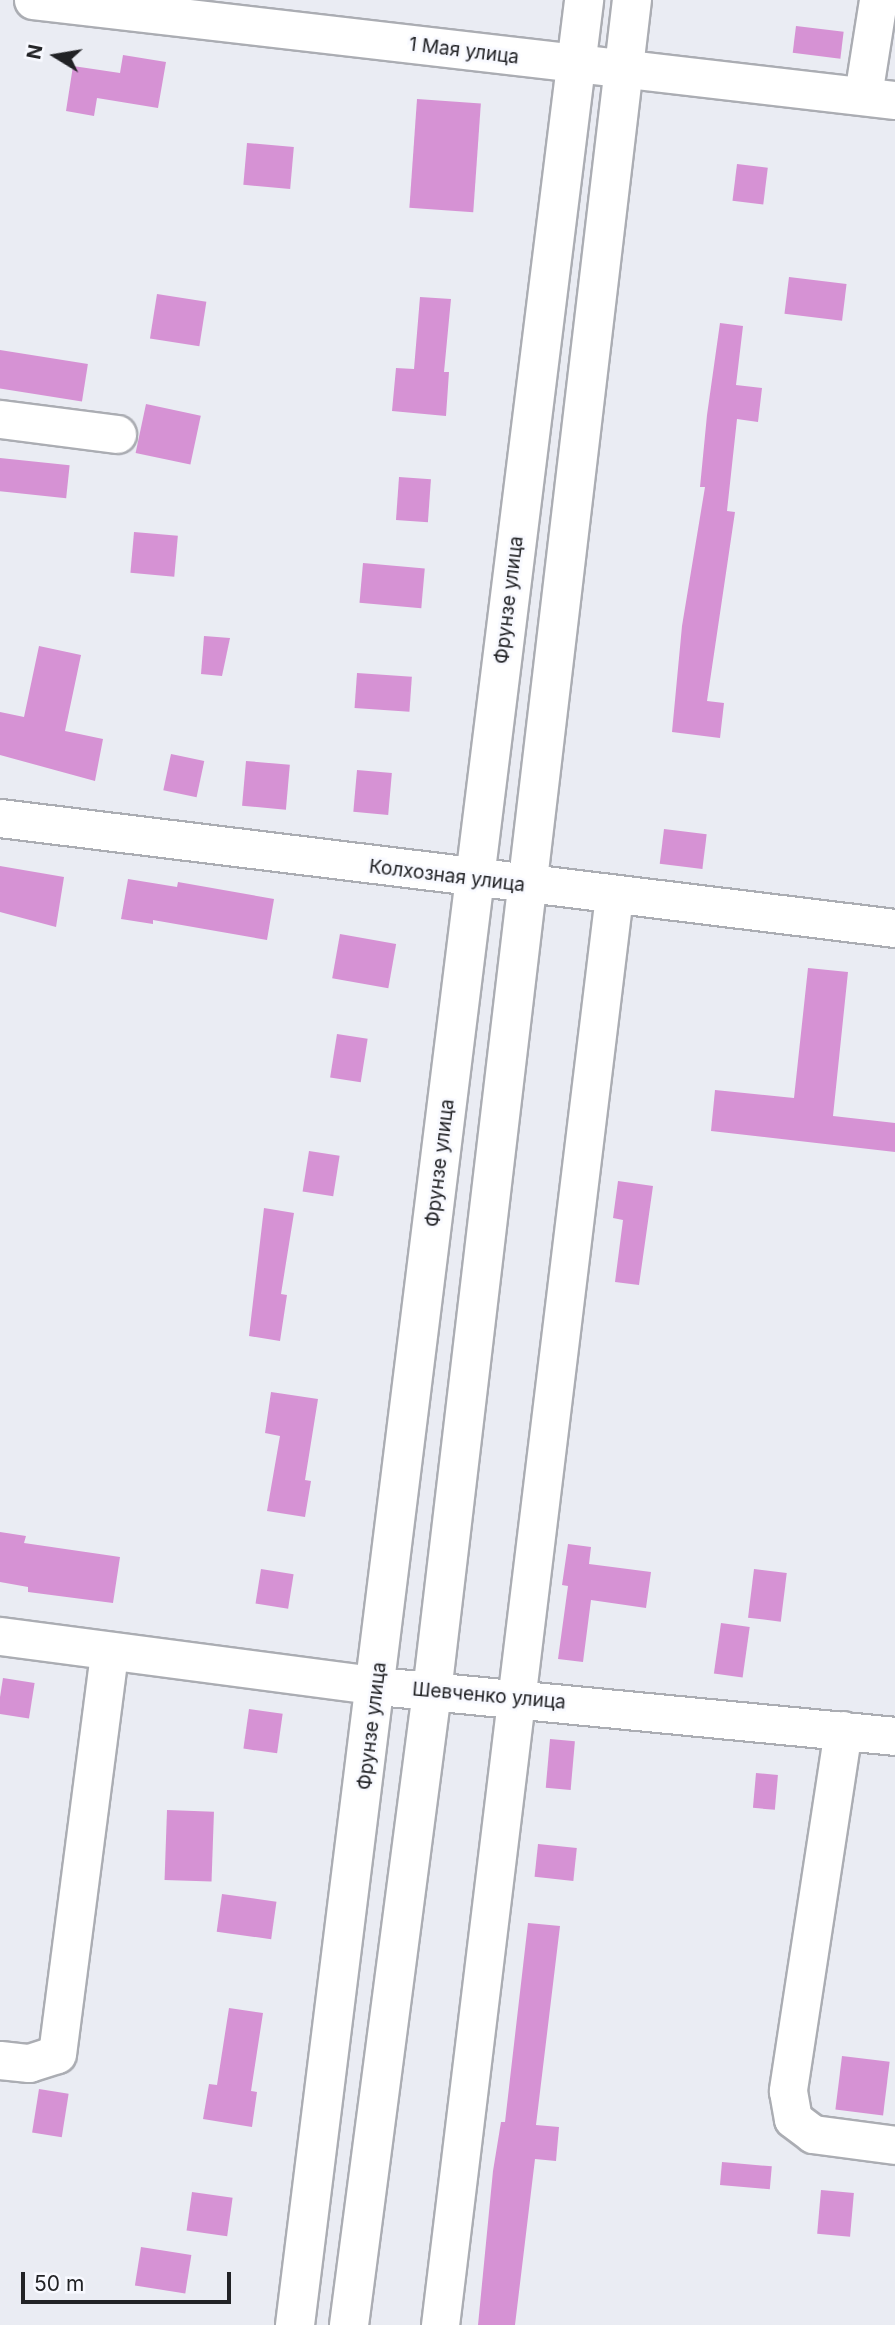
<!DOCTYPE html>
<meta charset="utf-8">
<style>
body{margin:0}
#map{position:relative;width:895px;height:2325px;overflow:hidden;background:#eaecf3;font-family:Inter,sans-serif}
div>[style]{position:absolute}
[style*='--x']{left:calc(var(--x)*1px);top:calc(var(--y)*1px);width:calc(var(--w)*1px);rotate:calc(var(--a)*1deg)}
.building>*{inset:0;background:#d692d4;transform-origin:0 0}
.roads{filter:drop-shadow(2px 0 #abadb3) drop-shadow(-2px 0 #abadb3) drop-shadow(0 2px #abadb3) drop-shadow(0 -2px #abadb3)}
.minor>*{height:37px;margin:-18.5px;padding:0 18.5px;transform-origin:18.5px;border-radius:18.5px;background:#fff}
.major>*{height:38px;margin:-19px;padding:0 19px;transform-origin:19px;border-radius:19px;background:#fff}
span{translate:-50% -50%;white-space:nowrap;text-align:center;line-height:1.15;-webkit-text-stroke:5px #f8f9ff;paint-order:stroke}
.street-label{font-size:19px;color:#212225}
.north{position:absolute;left:21px;top:21px;width:70px;height:70px;-webkit-text-stroke:5px #f8f9ff;paint-order:stroke;rotate:281deg;font-size:19px;font-weight:700;line-height:28px;text-align:center;color:#212225}
.north::after{content:'';display:block;margin:auto;width:24px;height:32px;background:#212225;clip-path:polygon(50% 0,100% 100%,50% 72%,0 100%)}
.scale{position:absolute;left:21px;top:2272px;width:210px;height:32px;box-sizing:border-box;border:4px solid #212225;border-top:0;padding-left:9px;font-size:21px;line-height:24px;white-space:nowrap;color:#212225;-webkit-text-stroke:5px #f8f9ff;paint-order:stroke}
</style>
<div id="map">
<div class="building">
<i style="left:796px;top:26px;width:48px;height:27px;rotate:7deg"></i>
<i style="clip-path:polygon(123px 55px,166px 62px,158px 108px,97px 98px,94px 116px,66px 111px,73px 66px,120px 73px)"></i>
<i style="left:417px;top:99px;width:64px;height:109px;rotate:4deg"></i>
<i style="left:247px;top:143px;width:47px;height:42px;rotate:5deg"></i>
<i style="left:737px;top:164px;width:31px;height:37px;rotate:7deg"></i>
<i style="left:789px;top:277px;width:58px;height:37px;rotate:7deg"></i>
<i style="left:157px;top:294px;width:50px;height:45px;rotate:9deg"></i>
<i style="clip-path:polygon(420px 297px,451px 299px,444px 372px,449px 372px,446px 416px,392px 411px,396px 368px,414px 369px)"></i>
<i style="clip-path:polygon(720px 323px,743px 326px,736px 385px,762px 388px,758px 422px,737px 419px,727px 511px,735px 512px,707px 701px,724px 703px,720px 738px,672px 732px,682px 626px,705px 487px,700px 487px,707px 415px)"></i>
<i style="left:0;top:350px;width:89px;height:38px;rotate:9deg"></i>
<i style="left:146px;top:404px;width:56px;height:50px;rotate:12deg"></i>
<i style="left:0;top:458px;width:70px;height:33px;rotate:6deg"></i>
<i style="left:399px;top:477px;width:32px;height:43px;rotate:4deg"></i>
<i style="left:134px;top:532px;width:44px;height:41px;rotate:5deg"></i>
<i style="left:363px;top:563px;width:62px;height:40px;rotate:5deg"></i>
<i style="clip-path:polygon(204px 636px,230px 638px,222px 676px,201px 674px)"></i>
<i style="clip-path:polygon(39px 646px,81px 655px,65px 731px,103px 739px,95px 781px,0 755px,0 712px,24px 717px)"></i>
<i style="left:357px;top:673px;width:55px;height:35px;rotate:4deg"></i>
<i style="left:171px;top:754px;width:34px;height:37px;rotate:12deg"></i>
<i style="left:246px;top:761px;width:44px;height:45px;rotate:5deg"></i>
<i style="left:357px;top:770px;width:35px;height:42px;rotate:5deg"></i>
<i style="left:664px;top:829px;width:43px;height:35px;rotate:7deg"></i>
<i style="clip-path:polygon(0 866px,64px 877px,56px 927px,0 912px)"></i>
<i style="clip-path:polygon(128px 879px,177px 887px,178px 882px,274px 899px,267px 940px,153px 920px,153px 924px,121px 919px)"></i>
<i style="left:340px;top:934px;width:57px;height:45px;rotate:10deg"></i>
<i style="clip-path:polygon(808px 968px,848px 972px,833px 1116px,895px 1123px,895px 1152px,711px 1131px,715px 1090px,794px 1098px)"></i>
<i style="left:337px;top:1034px;width:31px;height:44px;rotate:9deg"></i>
<i style="left:309px;top:1151px;width:31px;height:41px;rotate:9deg"></i>
<i style="clip-path:polygon(618px 1181px,653px 1186px,639px 1285px,615px 1282px,623px 1220px,613px 1218px)"></i>
<i style="clip-path:polygon(264px 1208px,294px 1213px,281px 1294px,287px 1295px,280px 1341px,249px 1336px)"></i>
<i style="clip-path:polygon(271px 1392px,318px 1399px,305px 1480px,311px 1481px,305px 1517px,267px 1511px,280px 1436px,265px 1433px)"></i>
<i style="clip-path:polygon(0 1532px,26px 1536px,24px 1543px,120px 1557px,113px 1603px,28px 1592px,28px 1587px,0 1582px)"></i>
<i style="clip-path:polygon(568px 1544px,591px 1547px,589px 1564px,651px 1572px,646px 1608px,591px 1600px,583px 1662px,558px 1659px,568px 1586px,562px 1585px)"></i>
<i style="left:261px;top:1569px;width:33px;height:35px;rotate:9deg"></i>
<i style="left:754px;top:1569px;width:33px;height:49px;rotate:7deg"></i>
<i style="left:721px;top:1623px;width:29px;height:51px;rotate:8deg"></i>
<i style="left:3px;top:1678px;width:32px;height:36px;rotate:9deg"></i>
<i style="left:249px;top:1709px;width:34px;height:40px;rotate:8deg"></i>
<i style="left:550px;top:1739px;width:25px;height:49px;rotate:5deg"></i>
<i style="left:756px;top:1773px;width:22px;height:35px;rotate:5deg"></i>
<i style="left:167px;top:1810px;width:47px;height:70px;rotate:2deg"></i>
<i style="left:538px;top:1844px;width:39px;height:33px;rotate:6deg"></i>
<i style="left:222px;top:1894px;width:55px;height:38px;rotate:8deg"></i>
<i style="clip-path:polygon(528px 1923px,560px 1926px,536px 2125px,559px 2127px,556px 2161px,535px 2159px,515px 2325px,478px 2325px,493px 2171px,501px 2122px,505px 2122px)"></i>
<i style="clip-path:polygon(229px 2008px,263px 2013px,251px 2091px,257px 2092px,252px 2127px,203px 2119px,209px 2084px,217px 2085px)"></i>
<i style="left:842px;top:2056px;width:48px;height:54px;rotate:7deg"></i>
<i style="left:39px;top:2089px;width:30px;height:44px;rotate:9deg"></i>
<i style="left:722px;top:2162px;width:50px;height:23px;rotate:5deg"></i>
<i style="left:821px;top:2190px;width:33px;height:44px;rotate:5deg"></i>
<i style="left:192px;top:2192px;width:41px;height:39px;rotate:8deg"></i>
<i style="left:141px;top:2247px;width:51px;height:39px;rotate:9deg"></i>
</div>
<div class="roads">
<div class="minor">
<i style="--x:33;--y:0;--w:868;--a:6.62"></i>
<i style="--x:863;--y:95;--w:96;--a:-81"></i>
<i style="--x:0;--y:419;--w:118;--a:7.3"></i>
<i style="--x:0;--y:818;--w:902;--a:7.01"></i>
<i style="--x:0;--y:1636;--w:381;--a:7.5"></i>
<i style="--x:378;--y:1686;--w:519;--a:5.52"></i>
<i style="--x:843;--y:1730;--w:365;--a:98.7"></i>
<i style="--x:788;--y:2091;--w:28;--a:80"></i>
<i style="--x:793;--y:2119;--w:25;--a:37"></i>
<i style="--x:813;--y:2134;--w:83;--a:7.6"></i>
<i style="--x:0;--y:2060;--w:29;--a:6"></i>
<i style="--x:29;--y:2063;--w:29;--a:-18"></i>
<i style="--x:57;--y:2054;--w:406;--a:-82.6"></i>
<i style="--x:440;--y:2325;--w:1441;--a:-83.06"></i>
</div>
<div class="major">
<i style="--x:295;--y:2325;--w:2343;--a:-82.91"></i>
<i style="--x:349;--y:2325;--w:638;--a:-82.53"></i>
<i style="--x:432;--y:1692;--w:1704;--a:-83.26"></i>
</div>
</div>
<div class="street-label">
<span style="left:464px;top:51px;rotate:7deg">1 Мая улица</span>
<span style="left:509px;top:600px;rotate:-83deg">Фрунзе улица</span>
<span style="left:447px;top:876px;rotate:7deg">Колхозная улица</span>
<span style="left:440px;top:1163px;rotate:-83deg">Фрунзе улица</span>
<span style="left:489px;top:1696px;rotate:5deg">Шевченко улица</span>
<span style="left:372px;top:1726px;rotate:-83deg">Фрунзе улица</span>
</div>
<div class="north">N</div>
<div class="scale">50 m</div>
</div>
